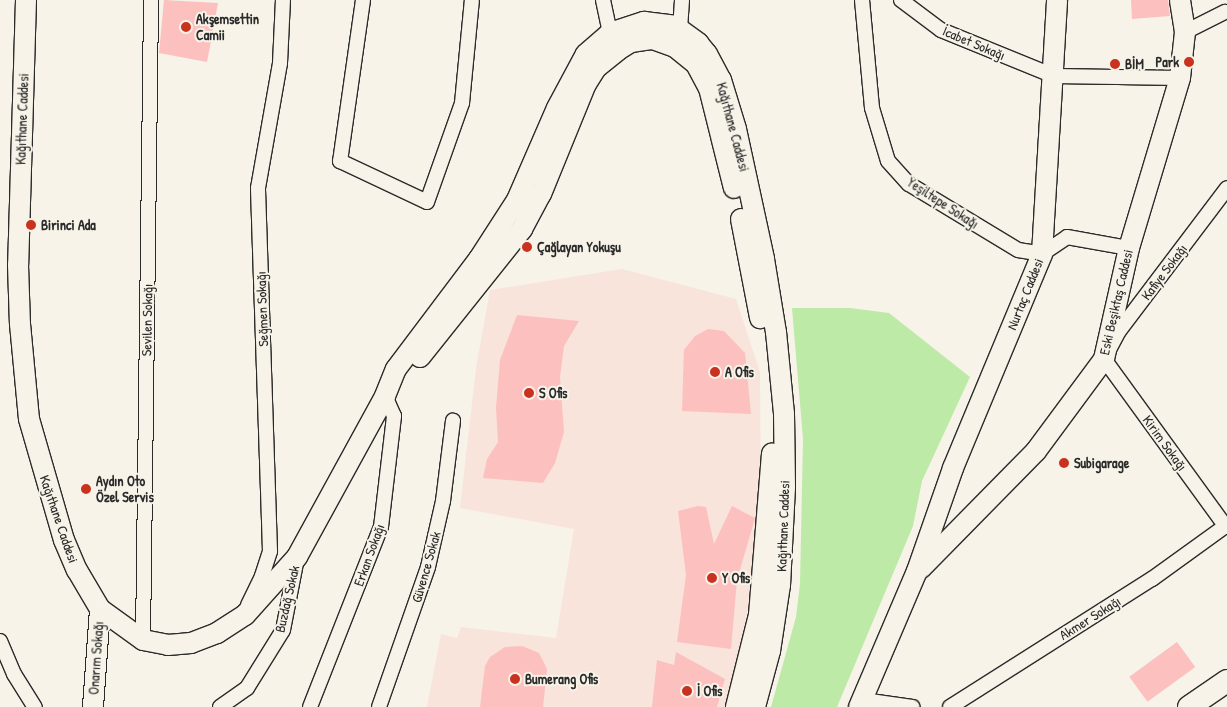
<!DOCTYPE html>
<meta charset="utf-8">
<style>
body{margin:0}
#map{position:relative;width:1227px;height:707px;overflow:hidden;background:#f7f3e8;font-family:"Patrick Hand",sans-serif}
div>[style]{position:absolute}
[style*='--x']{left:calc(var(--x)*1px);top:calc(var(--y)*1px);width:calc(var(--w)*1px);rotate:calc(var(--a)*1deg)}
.built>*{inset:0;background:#f8e4db}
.green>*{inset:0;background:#bdeaa7}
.building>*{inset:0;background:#fcc0be;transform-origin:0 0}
.roads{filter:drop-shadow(1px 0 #2b2b2b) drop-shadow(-1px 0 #2b2b2b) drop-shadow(0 1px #2b2b2b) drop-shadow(0 -1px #2b2b2b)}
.street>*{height:14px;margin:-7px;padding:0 7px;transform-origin:7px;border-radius:7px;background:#f7f3e8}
.secondary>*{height:20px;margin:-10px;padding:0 10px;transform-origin:10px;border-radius:10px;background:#f7f3e8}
.primary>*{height:22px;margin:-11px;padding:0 11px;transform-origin:11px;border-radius:11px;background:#f7f3e8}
.dots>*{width:14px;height:14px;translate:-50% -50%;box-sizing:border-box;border:2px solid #f7f3e8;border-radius:50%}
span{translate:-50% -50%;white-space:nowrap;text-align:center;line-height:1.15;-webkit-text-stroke:4px #f7f3e8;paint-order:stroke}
.poi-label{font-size:14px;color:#2b2b2b;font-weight:700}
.left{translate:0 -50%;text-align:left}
.right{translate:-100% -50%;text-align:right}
.street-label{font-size:14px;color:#2b2b2b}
</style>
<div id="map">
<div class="built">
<i style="clip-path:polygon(622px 269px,736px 299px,760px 372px,761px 514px,752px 589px,727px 707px,427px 707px,441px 634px,457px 638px,461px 627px,556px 638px,574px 529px,460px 508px,476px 368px,490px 290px)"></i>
</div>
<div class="green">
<i style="clip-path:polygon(792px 308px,850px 308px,889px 313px,970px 377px,922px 481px,913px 526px,837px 707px,771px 707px,796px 617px,800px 584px,803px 439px)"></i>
</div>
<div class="building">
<i style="clip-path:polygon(164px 0,218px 3px,207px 62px,159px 53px)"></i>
<i style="clip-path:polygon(1131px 0,1168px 0,1170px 16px,1132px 19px)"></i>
<i style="clip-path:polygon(517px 315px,579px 321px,564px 346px,560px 377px,564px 432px,555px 463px,543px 483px,483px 478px,487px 459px,498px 442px,496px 408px,500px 360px)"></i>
<i style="clip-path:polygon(708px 329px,724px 331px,745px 353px,751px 414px,682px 411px,684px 350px,695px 336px)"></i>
<i style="clip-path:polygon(698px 506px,706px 507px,714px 544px,732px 506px,755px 518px,737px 580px,731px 649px,677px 642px,686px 575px,678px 511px)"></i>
<i style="left:1177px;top:642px;width:31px;height:59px;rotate:54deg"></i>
<i style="clip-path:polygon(522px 646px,539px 653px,547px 669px,543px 707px,480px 707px,485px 666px,490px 657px,505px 647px)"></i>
<i style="clip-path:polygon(676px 652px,725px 679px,717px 707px,652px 707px,657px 660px,674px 665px)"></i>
</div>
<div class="roads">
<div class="street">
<i style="--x:363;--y:0;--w:163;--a:98.1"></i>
<i style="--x:340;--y:161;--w:96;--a:25.2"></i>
<i style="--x:427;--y:202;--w:105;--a:-70.5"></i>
<i style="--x:462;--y:103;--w:103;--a:-84.5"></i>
<i style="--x:603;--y:0;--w:34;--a:78"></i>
<i style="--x:862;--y:0;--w:108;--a:84.7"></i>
<i style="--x:872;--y:108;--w:55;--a:73.2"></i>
<i style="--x:888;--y:161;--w:31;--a:48"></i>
<i style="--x:909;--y:184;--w:127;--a:31.2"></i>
<i style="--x:1018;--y:250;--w:24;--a:9"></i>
<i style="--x:1042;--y:254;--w:30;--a:-34"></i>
<i style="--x:1067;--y:237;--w:63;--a:10.1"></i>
<i style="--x:901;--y:0;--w:50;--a:36.9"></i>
<i style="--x:941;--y:30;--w:122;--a:22.2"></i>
<i style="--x:1054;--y:76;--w:126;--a:0.9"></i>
<i style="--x:680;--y:29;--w:29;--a:-86"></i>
<i style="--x:1185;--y:32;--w:45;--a:-26.6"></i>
<i style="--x:1226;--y:527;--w:208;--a:-126"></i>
<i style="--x:1104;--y:359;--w:32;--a:-62"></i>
<i style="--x:1119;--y:331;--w:179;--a:-52.9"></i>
<i style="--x:248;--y:605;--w:32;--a:-64"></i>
<i style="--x:262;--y:576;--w:26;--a:-72"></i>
<i style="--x:270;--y:551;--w:363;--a:-91.9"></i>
<i style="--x:258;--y:188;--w:127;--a:-80"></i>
<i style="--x:280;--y:63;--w:63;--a:-87.3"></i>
<i style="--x:143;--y:640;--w:640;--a:-89.28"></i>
<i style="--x:0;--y:641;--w:36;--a:67"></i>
<i style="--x:14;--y:674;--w:39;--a:58"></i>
<i style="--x:863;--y:700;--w:50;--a:8"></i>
<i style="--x:220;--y:707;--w:33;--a:-35"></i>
<i style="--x:247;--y:688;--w:68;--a:-58.2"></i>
<i style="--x:283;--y:630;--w:73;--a:-79"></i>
<i style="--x:310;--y:707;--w:193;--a:-68.5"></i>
<i style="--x:381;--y:527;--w:112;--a:-83.3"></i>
<i style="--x:394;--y:416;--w:22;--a:-114"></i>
<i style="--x:379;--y:707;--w:148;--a:-70.7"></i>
<i style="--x:428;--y:567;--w:68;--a:-77.2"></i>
<i style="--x:443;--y:501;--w:81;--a:-82.9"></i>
<i style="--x:950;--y:707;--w:239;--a:-32.4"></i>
<i style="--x:1152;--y:579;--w:92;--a:-35.8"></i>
</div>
<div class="secondary">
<i style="--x:26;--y:0;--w:265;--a:91.7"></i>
<i style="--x:18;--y:265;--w:59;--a:88.1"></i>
<i style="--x:20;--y:324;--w:95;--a:84.6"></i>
<i style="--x:29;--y:419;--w:126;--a:73.9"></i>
<i style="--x:64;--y:540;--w:33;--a:67"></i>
<i style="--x:77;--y:570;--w:45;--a:59.5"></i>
<i style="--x:100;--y:609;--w:53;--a:35.8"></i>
<i style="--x:143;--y:640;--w:25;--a:11"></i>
<i style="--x:168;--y:645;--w:23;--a:-5"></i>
<i style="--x:191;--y:643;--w:28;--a:-21"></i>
<i style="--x:217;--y:633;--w:33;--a:-33"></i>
<i style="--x:245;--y:615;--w:78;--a:-48.1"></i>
<i style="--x:297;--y:557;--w:183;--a:-61.3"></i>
<i style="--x:385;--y:396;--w:29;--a:-68"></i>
<i style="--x:396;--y:369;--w:138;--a:-53"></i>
<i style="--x:479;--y:259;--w:70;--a:-57.2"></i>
<i style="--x:517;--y:200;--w:100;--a:-66.5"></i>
<i style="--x:557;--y:108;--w:61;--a:-61.8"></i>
<i style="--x:586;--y:54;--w:32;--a:-41"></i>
<i style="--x:610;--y:33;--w:36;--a:-18"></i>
<i style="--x:644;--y:22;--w:31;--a:7"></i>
<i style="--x:675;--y:26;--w:29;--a:36"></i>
<i style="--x:698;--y:43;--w:14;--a:51"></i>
<i style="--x:707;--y:54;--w:30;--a:62"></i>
<i style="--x:721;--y:80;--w:51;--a:73"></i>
<i style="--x:736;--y:129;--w:133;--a:77.8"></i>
<i style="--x:764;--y:259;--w:74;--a:80.7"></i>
<i style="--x:776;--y:332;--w:82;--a:84.4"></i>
<i style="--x:784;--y:414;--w:73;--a:89.2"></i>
<i style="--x:785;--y:487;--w:98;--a:92.9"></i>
<i style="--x:780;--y:585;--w:67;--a:98.6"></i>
<i style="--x:770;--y:651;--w:58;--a:105"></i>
<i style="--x:741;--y:219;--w:101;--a:79.1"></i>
<i style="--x:420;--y:357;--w:164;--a:-51.4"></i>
<i style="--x:522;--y:229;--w:40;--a:-62"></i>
<i style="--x:541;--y:194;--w:119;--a:-67.8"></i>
<i style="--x:586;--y:84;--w:19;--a:-58"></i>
<i style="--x:596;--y:68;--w:28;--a:-39"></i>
<i style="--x:618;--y:50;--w:15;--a:-32"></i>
<i style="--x:631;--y:42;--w:22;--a:-8"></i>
<i style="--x:653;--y:39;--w:23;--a:20"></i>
<i style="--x:675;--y:47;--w:27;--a:39"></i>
<i style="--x:696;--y:64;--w:27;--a:62"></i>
<i style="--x:709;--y:88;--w:103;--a:76"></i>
<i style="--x:921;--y:568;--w:164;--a:-45.5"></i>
<i style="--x:1036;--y:451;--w:114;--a:-53.5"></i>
<i style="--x:1104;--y:359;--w:114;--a:-77.3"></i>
<i style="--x:1129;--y:248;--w:177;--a:-73.3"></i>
<i style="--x:1180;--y:78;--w:46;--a:-83.8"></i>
<i style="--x:1185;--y:32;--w:32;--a:-99"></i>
<i style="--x:93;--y:707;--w:98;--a:-85.9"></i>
<i style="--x:736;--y:707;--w:95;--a:-76"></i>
<i style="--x:759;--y:615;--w:162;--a:-85.4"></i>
<i style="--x:859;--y:707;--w:148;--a:-66.9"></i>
<i style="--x:917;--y:571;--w:109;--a:-70.7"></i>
<i style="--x:953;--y:468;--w:232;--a:-67.4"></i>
<i style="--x:1042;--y:254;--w:254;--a:-86.6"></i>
</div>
<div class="primary">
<i style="--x:1189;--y:707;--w:46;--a:-34.4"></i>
</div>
</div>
<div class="dots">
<i style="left:186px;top:27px;background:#c8321e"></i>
<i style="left:1189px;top:62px;background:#c8321e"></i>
<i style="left:1115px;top:64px;background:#c8321e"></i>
<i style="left:31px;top:225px;background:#c8321e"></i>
<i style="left:527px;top:247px;background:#c8321e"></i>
<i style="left:715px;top:372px;background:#c8321e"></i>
<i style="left:529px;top:393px;background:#c8321e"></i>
<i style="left:1064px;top:463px;background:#c8321e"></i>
<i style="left:86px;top:489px;background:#c8321e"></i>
<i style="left:712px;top:578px;background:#c8321e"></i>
<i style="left:515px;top:679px;background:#c8321e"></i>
<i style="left:687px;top:691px;background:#c8321e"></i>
</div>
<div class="poi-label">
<span class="left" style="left:196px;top:27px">Akşemsettin<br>Camii</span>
<span class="right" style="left:1179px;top:62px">Park</span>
<span class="left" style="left:1125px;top:64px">BİM</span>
<span class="left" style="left:41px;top:225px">Birinci Ada</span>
<span class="left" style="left:537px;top:247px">Çağlayan Yokuşu</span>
<span class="left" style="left:725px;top:372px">A Ofis</span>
<span class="left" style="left:539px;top:393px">S Ofis</span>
<span class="left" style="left:1074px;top:463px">Subigarage</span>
<span class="left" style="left:96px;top:489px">Aydın Oto<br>Özel Servis</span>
<span class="left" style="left:722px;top:578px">Y Ofis</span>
<span class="left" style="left:525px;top:679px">Bumerang Ofis</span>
<span class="left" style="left:697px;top:691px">İ Ofis</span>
</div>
<div class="street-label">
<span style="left:974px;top:43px;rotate:23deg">İcabet Sokağı</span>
<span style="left:22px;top:119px;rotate:-88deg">Kağıthane Caddesi</span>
<span style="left:733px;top:127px;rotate:75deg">Kağıthane Caddesi</span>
<span style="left:943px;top:203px;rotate:33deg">Yeşiltepe Sokağı</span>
<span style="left:1164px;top:272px;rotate:-53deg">Kafiye Sokağı</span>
<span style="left:1025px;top:294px;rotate:-68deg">Nurtaç Caddesi</span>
<span style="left:1116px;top:302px;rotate:-77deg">Eski Beşiktaş Caddesi</span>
<span style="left:262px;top:309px;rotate:-92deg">Seğmen Sokağı</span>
<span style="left:147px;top:320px;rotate:-89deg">Sevilen Sokağı</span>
<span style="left:1165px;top:443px;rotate:54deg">Kirim Sokağı</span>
<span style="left:59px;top:519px;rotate:71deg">Kağıthane Caddesi</span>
<span style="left:783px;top:526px;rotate:-88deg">Kağıthane Caddesi</span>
<span style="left:369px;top:555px;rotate:-70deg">Erkan Sokağı</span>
<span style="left:426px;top:567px;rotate:-74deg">Güvence Sokak</span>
<span style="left:287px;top:599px;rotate:-77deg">Buzdağ Sokak</span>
<span style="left:1090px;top:618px;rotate:-32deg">Akmer Sokağı</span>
<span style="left:96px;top:658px;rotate:-86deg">Onarım Sokağı</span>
</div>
</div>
